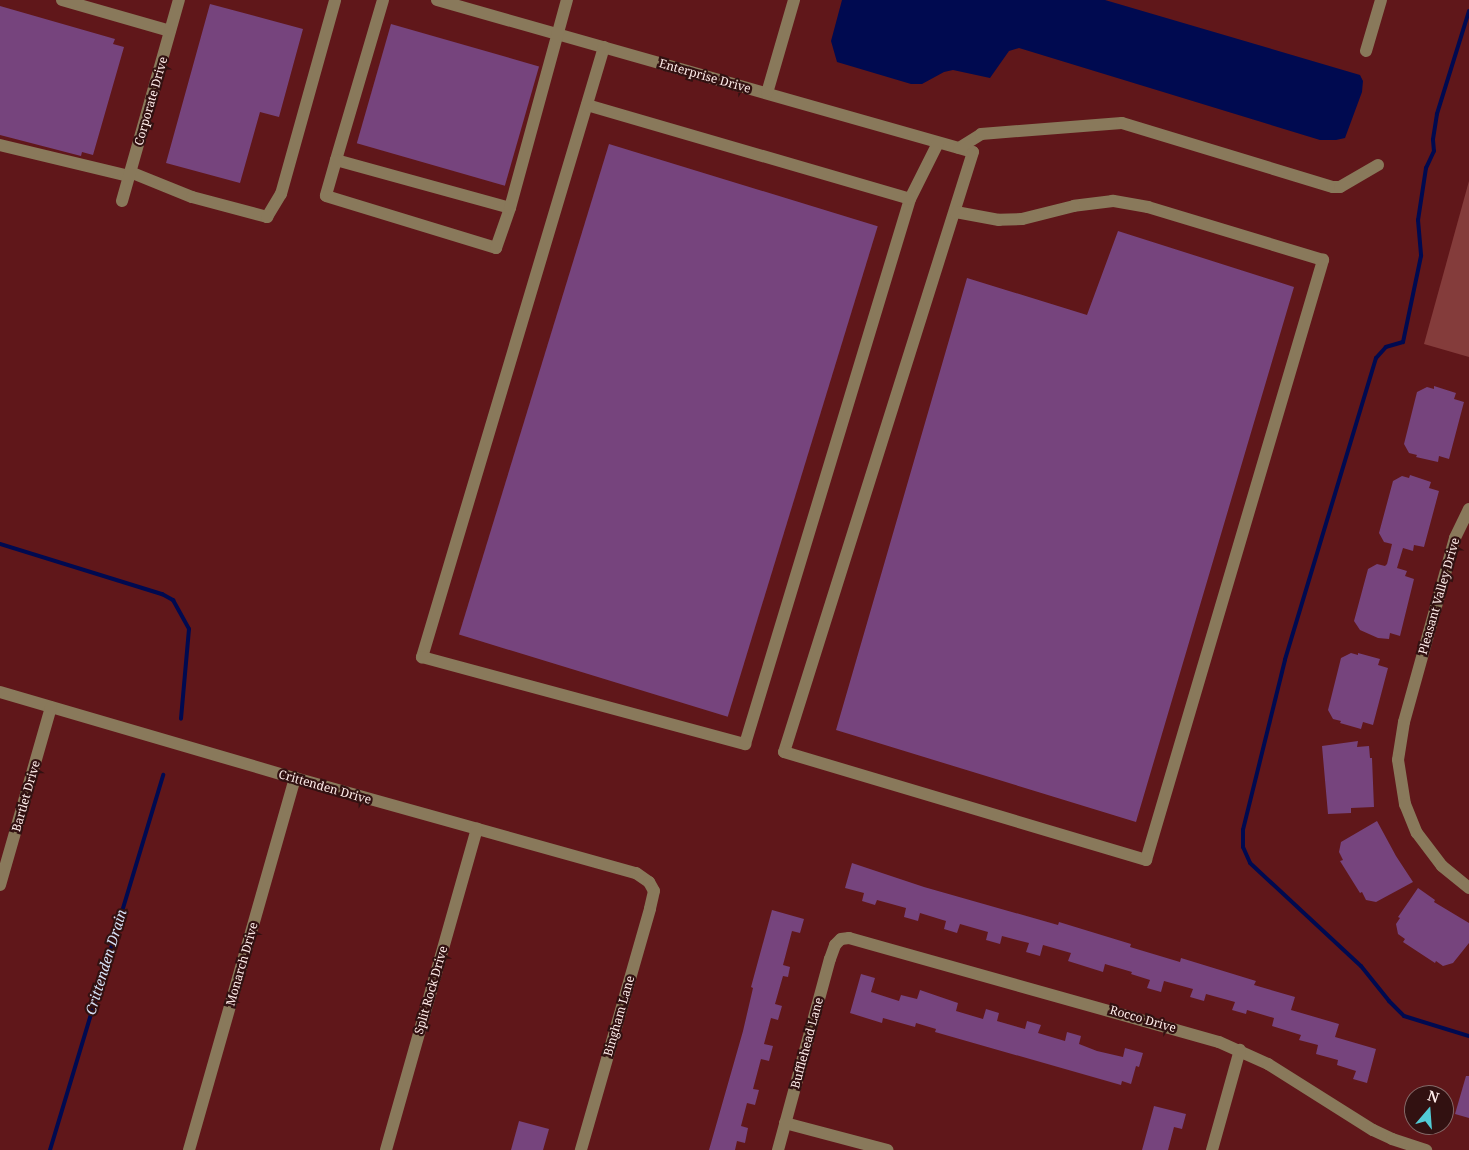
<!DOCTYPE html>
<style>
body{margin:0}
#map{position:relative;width:1469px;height:1150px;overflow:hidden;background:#60171a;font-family:"Noto Serif",serif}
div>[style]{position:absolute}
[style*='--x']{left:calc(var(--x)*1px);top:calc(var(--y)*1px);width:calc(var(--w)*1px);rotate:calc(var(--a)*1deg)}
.green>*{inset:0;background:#843c3b}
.water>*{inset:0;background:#000a50}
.stream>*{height:4px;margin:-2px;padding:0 2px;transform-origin:2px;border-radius:2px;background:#000a50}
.building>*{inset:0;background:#76447d;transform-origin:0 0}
.minor>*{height:12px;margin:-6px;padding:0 6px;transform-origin:6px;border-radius:6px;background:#89795b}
span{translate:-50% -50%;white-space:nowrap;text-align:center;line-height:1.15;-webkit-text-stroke:4.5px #321111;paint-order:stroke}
.street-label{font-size:12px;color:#ffecea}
.water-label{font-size:14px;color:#d7e2f7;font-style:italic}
.north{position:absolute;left:1404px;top:1085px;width:50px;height:50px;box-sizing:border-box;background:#321111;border:1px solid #846968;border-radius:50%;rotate:18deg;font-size:14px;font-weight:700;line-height:20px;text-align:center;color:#ffecea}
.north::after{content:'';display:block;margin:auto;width:18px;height:22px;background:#52ccd6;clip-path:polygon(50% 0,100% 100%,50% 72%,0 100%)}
</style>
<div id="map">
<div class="green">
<i style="clip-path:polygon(1469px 181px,1469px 357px,1424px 344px)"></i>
</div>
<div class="water">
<i style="clip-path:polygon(842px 0,1105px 0,1360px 75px,1363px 81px,1362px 92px,1345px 138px,1336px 140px,1320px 140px,1019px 48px,1009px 51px,990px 78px,953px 70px,944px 72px,922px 84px,911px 84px,837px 62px,831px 41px)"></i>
</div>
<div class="stream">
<i style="--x:1469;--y:11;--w:108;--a:107.3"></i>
<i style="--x:1437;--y:114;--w:26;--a:99"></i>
<i style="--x:1433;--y:140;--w:11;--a:85"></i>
<i style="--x:1434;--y:151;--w:19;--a:115"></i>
<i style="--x:1426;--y:168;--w:53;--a:98.7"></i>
<i style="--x:1418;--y:220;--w:36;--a:85"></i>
<i style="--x:1421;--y:256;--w:88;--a:101.8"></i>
<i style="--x:1403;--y:342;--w:18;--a:164"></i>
<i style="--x:1386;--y:347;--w:15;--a:132"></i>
<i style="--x:1376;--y:358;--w:315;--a:106.8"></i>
<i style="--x:1285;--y:660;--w:175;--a:103.9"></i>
<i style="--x:1243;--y:830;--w:17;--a:90"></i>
<i style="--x:1243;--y:847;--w:17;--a:66"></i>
<i style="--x:1250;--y:863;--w:151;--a:42.9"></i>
<i style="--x:1361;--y:966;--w:45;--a:51.3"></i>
<i style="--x:1389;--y:1001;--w:21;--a:45"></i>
<i style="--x:1404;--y:1016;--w:68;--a:17.1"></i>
<i style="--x:0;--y:544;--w:170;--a:17.2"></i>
<i style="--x:162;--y:594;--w:13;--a:29"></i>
<i style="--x:173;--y:600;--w:33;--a:61"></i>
<i style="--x:189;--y:629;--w:90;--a:95.1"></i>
<i style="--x:50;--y:1150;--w:392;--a:-73.2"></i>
</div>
<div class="building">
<i style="clip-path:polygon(210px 4px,303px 29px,279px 117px,260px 112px,240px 183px,166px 163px)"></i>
<i style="clip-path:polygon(0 6px,115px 39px,113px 44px,124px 47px,93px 155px,82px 152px,81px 156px,0 135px)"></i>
<i style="left:391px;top:24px;width:154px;height:124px;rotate:16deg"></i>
<i style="left:609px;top:144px;width:281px;height:513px;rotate:17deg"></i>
<i style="clip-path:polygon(1118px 231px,1294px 287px,1136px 822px,836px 730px,967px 278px,1087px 315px)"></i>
<i style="clip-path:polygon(1434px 386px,1456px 393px,1454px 399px,1464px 402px,1449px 459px,1439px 456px,1438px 462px,1416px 457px,1417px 455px,1409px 453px,1404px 444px,1417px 392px,1427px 387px,1434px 389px)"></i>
<i style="clip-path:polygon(1410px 475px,1431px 482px,1429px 488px,1439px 491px,1424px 547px,1414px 545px,1413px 551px,1403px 548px,1397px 568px,1407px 571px,1405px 576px,1414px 579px,1400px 636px,1390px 633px,1389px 639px,1378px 638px,1360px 630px,1354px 621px,1368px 569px,1377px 564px,1385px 566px,1387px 564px,1392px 544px,1384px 542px,1379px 533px,1393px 481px,1402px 476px,1409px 478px)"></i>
<i style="clip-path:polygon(1351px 653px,1358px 655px,1358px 653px,1380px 659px,1378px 665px,1388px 668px,1373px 725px,1363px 722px,1361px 729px,1340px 723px,1341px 721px,1333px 719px,1328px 710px,1341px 658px)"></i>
<i style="clip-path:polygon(1358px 741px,1357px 747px,1369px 746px,1370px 758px,1372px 758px,1374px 807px,1351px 808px,1351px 813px,1328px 814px,1322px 746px)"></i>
<i style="clip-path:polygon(1377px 821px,1396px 856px,1413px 882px,1376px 902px,1366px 900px,1362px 892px,1360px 893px,1340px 861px,1343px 860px,1339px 852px,1341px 842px)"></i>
<i style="clip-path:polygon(852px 863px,924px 887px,1058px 925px,1059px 922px,1131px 944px,1130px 947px,1180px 962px,1181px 958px,1256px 981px,1254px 985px,1295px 997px,1291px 1010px,1339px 1024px,1335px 1037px,1376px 1049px,1367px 1083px,1353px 1079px,1356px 1071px,1337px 1065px,1338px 1060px,1316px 1054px,1318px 1045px,1299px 1040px,1301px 1035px,1272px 1026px,1274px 1018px,1247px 1010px,1246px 1014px,1232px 1010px,1235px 1002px,1206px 994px,1204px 1001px,1190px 997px,1193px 989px,1164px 981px,1161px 992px,1147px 988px,1150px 980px,1131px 974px,1132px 972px,1105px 964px,1103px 972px,1068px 961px,1071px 953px,1043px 945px,1040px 956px,1026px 952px,1029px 943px,1002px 936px,1000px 944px,986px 940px,988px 932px,960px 924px,957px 933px,944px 929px,946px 921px,920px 913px,918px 921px,904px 917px,906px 908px,877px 900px,875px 905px,862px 901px,864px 893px,845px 888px)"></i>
<i style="clip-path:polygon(1418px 888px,1435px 900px,1434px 902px,1469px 923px,1469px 943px,1453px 963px,1443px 966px,1436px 961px,1435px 963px,1403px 942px,1405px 939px,1398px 934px,1396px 924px,1400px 918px,1398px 917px)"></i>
<i style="clip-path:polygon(772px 910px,804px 919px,800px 933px,792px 931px,783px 965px,790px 967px,788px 977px,783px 976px,775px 1004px,782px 1006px,778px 1020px,771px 1018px,764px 1044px,773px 1046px,769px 1061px,761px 1059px,753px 1089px,759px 1090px,755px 1105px,747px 1103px,741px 1126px,748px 1128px,745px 1143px,737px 1141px,735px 1150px,709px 1150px,743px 1031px,753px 988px,751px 987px)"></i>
<i style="clip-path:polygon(861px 974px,875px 978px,871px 992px,899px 1001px,901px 995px,917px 999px,920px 990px,958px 1003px,956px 1011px,983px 1019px,986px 1009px,999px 1013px,997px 1021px,1025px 1029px,1027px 1021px,1041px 1025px,1038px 1033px,1065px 1041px,1067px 1032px,1081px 1036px,1079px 1044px,1097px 1051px,1123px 1057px,1125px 1048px,1143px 1053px,1139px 1067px,1136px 1066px,1131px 1084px,1122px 1081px,1121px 1085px,935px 1032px,936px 1029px,916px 1023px,915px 1027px,883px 1018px,882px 1023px,850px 1013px)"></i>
<i style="clip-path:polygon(1466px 1076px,1469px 1076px,1469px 1118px,1455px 1114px)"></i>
<i style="clip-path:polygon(1154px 1106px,1186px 1114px,1182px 1129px,1174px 1127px,1168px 1150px,1142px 1150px)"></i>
<i style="clip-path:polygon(519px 1121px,549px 1129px,543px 1150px,511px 1150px)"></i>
</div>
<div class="minor">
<i style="--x:62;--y:0;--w:112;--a:16"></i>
<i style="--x:383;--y:0;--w:167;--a:106.4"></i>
<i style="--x:336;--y:160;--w:180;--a:15.4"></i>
<i style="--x:437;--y:0;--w:557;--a:15.83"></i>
<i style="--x:973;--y:152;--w:629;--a:107.48"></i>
<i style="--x:784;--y:752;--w:378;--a:16.6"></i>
<i style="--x:1146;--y:860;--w:626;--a:-73.56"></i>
<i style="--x:1323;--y:260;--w:183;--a:-163.2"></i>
<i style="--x:1148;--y:207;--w:36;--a:-170"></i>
<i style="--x:1113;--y:201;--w:39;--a:173"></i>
<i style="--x:1074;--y:206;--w:54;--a:166"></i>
<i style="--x:1022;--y:219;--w:23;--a:178"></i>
<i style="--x:999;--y:220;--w:44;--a:-169.5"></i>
<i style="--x:604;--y:47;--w:637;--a:106.61"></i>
<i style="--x:422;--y:657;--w:335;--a:15.1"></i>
<i style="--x:745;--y:744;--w:569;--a:-73.16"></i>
<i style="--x:910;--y:199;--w:63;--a:-63.4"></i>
<i style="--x:1366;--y:51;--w:53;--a:-73.6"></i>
<i style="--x:767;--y:93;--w:97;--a:-73.8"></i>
<i style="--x:587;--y:105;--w:336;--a:16.2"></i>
<i style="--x:0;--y:145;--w:133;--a:13.5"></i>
<i style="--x:959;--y:148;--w:26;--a:-32"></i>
<i style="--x:981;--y:134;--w:141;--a:-4.5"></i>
<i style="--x:1122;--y:123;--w:220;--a:16.9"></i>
<i style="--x:1333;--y:187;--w:7;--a:0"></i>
<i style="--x:1340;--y:187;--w:44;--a:-30.1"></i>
<i style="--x:336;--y:160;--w:37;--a:106"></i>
<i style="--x:326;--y:196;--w:178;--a:17"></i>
<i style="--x:496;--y:248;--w:42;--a:-70.7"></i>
<i style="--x:510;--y:208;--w:216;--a:-74.7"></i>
<i style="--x:130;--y:172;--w:67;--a:22"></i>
<i style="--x:192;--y:197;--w:78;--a:14.9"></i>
<i style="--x:267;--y:217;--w:27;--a:-59"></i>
<i style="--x:281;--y:194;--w:201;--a:-74.4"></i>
<i style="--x:122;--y:201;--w:209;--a:-74.2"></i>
<i style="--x:1469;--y:509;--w:32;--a:116"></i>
<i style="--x:1455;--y:538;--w:191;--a:105.5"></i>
<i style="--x:1404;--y:722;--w:38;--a:99"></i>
<i style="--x:1398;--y:760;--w:45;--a:81"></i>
<i style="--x:1405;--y:804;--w:31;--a:68"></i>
<i style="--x:1417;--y:833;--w:41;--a:52.9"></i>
<i style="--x:1442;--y:866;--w:35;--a:39"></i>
<i style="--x:0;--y:692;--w:307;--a:16.3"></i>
<i style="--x:295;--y:778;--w:354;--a:15.6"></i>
<i style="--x:636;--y:873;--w:16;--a:35"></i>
<i style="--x:649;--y:882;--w:10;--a:61"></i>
<i style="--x:654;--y:891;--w:18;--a:103"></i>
<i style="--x:650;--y:909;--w:251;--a:106"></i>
<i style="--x:0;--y:885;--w:185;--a:-74"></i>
<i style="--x:785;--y:1123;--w:106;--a:14.8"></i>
<i style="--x:189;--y:1150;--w:387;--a:-74.1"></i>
<i style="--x:386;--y:1150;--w:334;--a:-74.2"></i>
<i style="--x:778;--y:1150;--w:198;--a:-74.8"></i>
<i style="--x:830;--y:959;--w:15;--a:-70"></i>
<i style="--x:835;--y:945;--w:8;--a:-45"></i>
<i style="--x:841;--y:939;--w:8;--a:-7"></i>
<i style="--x:849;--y:938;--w:384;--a:15.7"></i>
<i style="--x:1219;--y:1042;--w:54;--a:24.2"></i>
<i style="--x:1268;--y:1064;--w:124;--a:32.2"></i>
<i style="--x:1373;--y:1130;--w:21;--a:25"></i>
<i style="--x:1392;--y:1139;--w:36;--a:18"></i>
<i style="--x:1212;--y:1150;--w:104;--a:-74.4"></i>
</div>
<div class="street-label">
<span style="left:705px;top:76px;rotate:16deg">Enterprise Drive</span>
<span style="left:151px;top:101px;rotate:-74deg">Corporate Drive</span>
<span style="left:1439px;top:596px;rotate:-74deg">Pleasant Valley Drive</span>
<span style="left:325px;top:787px;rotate:16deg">Crittenden Drive</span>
<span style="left:26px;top:796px;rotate:-74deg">Bartlet Drive</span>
<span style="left:242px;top:964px;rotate:-74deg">Monarch Drive</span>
<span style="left:431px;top:990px;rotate:-74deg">Split Rock Drive</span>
<span style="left:619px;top:1016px;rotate:-74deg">Bingham Lane</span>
<span style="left:1143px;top:1019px;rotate:16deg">Rocco Drive</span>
<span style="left:807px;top:1043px;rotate:-75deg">Bufflehead Lane</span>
</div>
<div class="water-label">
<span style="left:106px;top:962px;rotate:-73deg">Crittenden Drain</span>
</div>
<div class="north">N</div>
</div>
